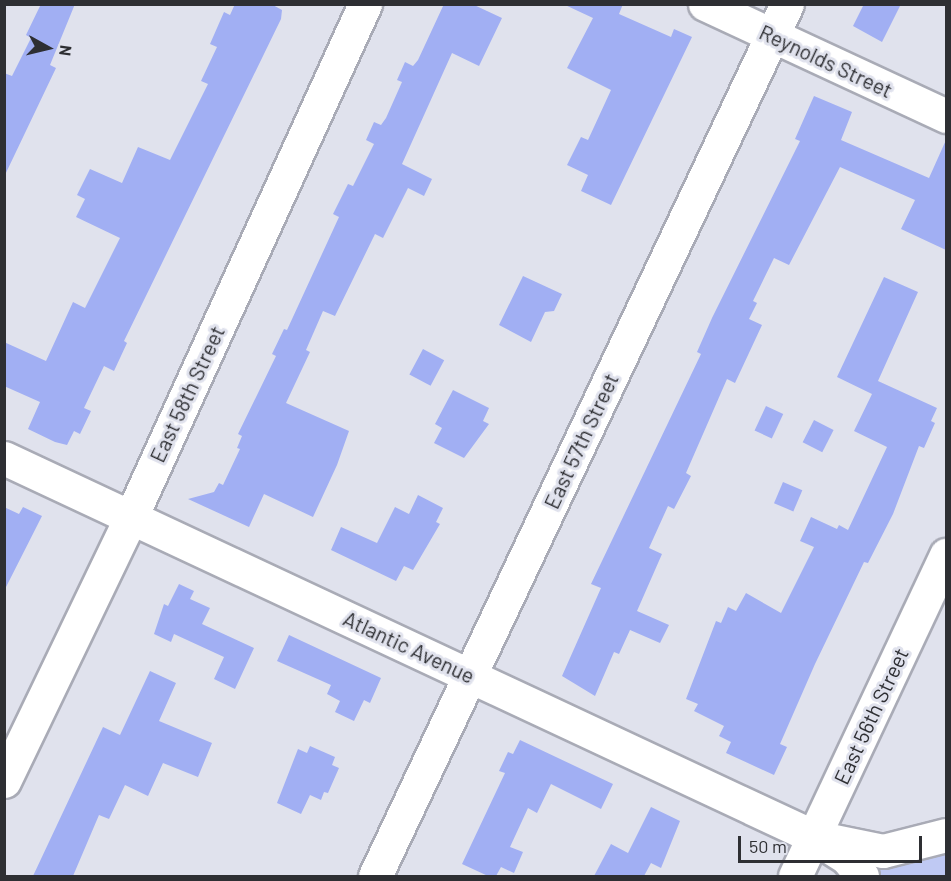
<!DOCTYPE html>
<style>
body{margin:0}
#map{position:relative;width:951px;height:881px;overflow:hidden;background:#e0e2ed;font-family:Barlow,sans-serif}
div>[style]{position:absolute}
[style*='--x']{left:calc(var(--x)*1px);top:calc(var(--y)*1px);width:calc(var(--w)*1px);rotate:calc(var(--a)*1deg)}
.green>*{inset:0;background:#bfc9f3}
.building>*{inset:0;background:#a1aff3;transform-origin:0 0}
.roads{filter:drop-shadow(2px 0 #a9abb6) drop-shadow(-2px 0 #a9abb6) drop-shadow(0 2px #a9abb6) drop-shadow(0 -2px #a9abb6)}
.minor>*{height:33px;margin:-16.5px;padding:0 16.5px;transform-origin:16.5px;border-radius:16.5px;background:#fff}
span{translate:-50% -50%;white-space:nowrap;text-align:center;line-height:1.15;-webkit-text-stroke:6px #e0e2ed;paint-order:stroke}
.street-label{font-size:21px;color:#2e2f33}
.frame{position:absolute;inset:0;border:6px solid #2e2f33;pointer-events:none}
.north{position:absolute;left:18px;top:18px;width:60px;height:60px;-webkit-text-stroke:4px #e0e2ed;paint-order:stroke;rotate:98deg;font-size:16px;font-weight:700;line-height:24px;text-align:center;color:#2e2f33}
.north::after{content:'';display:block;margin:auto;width:21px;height:27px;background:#2e2f33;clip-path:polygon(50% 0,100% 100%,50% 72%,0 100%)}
.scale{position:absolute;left:738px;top:836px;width:184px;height:27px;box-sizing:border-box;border:3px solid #2e2f33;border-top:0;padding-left:8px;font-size:18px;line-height:21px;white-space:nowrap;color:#2e2f33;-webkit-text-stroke:4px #e0e2ed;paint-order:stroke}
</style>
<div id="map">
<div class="green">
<i style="clip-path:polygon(946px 844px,946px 876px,881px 876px,877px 867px)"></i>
</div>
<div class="building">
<i style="clip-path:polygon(41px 4px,75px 4px,50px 65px,56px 68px,4px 177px,4px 73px,12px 76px,31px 38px,26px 35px)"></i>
<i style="clip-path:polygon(235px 4px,271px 4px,282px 10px,281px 19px,124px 341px,127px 343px,114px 371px,104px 366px,84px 408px,91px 411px,80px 434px,74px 431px,67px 445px,55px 442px,28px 429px,40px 402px,4px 386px,4px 342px,46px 361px,73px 302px,85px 308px,120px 238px,76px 217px,85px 199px,77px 195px,90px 169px,122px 183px,138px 147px,170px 160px,208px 84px,201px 81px,217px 47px,210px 44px,224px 12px,230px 15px)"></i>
<i style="clip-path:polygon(444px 4px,472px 4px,502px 18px,479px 66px,452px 53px,402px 164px,432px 179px,424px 196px,408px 188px,383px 238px,375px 234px,335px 316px,323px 311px,306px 350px,310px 352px,286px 403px,349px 431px,337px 465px,313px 517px,264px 494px,249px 527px,188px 499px,214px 492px,219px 483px,223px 485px,240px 449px,237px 448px,242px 436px,238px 434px,276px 356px,272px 354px,284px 329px,287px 330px,339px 217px,333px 214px,348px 184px,353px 186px,374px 144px,366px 140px,374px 122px,381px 125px,386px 118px,402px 82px,397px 80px,405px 62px,413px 66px,418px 60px)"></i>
<i style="clip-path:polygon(563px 4px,623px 4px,619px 14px,671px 37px,674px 29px,692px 37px,611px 205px,581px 191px,588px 175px,567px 165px,581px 137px,588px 140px,611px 90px,567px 68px,593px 18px)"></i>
<i style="clip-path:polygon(864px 4px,901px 4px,882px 42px,853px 26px)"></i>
<i style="clip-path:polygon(814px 96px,852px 112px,841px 140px,929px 178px,946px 140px,946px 250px,901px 229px,915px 200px,840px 167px,789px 265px,774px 258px,753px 301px,757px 303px,749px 319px,762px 325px,735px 383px,727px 379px,686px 473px,691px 476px,674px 509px,668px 506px,649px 548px,662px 554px,637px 611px,669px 625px,660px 643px,630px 630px,619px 654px,614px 652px,595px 696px,562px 676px,601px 588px,591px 584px,701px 354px,697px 352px,712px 318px,800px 141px,795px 139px)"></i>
<i style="clip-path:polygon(523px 276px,562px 294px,554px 311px,545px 312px,531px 342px,499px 325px)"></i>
<i style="clip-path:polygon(884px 277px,918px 292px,878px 381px,937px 408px,931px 421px,935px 423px,924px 448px,919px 446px,893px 514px,868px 563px,864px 562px,815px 664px,780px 744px,787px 747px,774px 775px,726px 753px,731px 742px,719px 736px,724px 726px,694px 711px,698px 704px,686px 699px,716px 621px,721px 623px,728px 607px,736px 611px,746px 593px,781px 613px,814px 547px,800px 541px,811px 517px,837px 529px,839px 525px,848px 530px,887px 447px,854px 431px,872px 394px,837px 377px)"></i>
<i style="left:423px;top:349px;width:24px;height:29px;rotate:28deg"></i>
<i style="clip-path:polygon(453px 390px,489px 408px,483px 421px,489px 424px,464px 458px,434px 443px,442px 428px,435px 424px)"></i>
<i style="left:766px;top:406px;width:19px;height:27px;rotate:25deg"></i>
<i style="left:814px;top:420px;width:22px;height:25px;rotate:27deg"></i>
<i style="left:783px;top:482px;width:21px;height:23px;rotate:23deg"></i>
<i style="clip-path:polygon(418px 495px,443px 508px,436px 522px,440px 524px,413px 570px,404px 566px,396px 581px,331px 550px,341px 527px,377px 543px,395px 507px,409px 514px)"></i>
<i style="clip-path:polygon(4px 507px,19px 514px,23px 507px,42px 516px,4px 591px)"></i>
<i style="clip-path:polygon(179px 584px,194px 591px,190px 599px,210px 608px,202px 624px,254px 648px,235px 689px,214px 679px,224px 657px,174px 634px,171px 642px,154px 634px,164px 604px,168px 606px)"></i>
<i style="clip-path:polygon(289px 635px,381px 678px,370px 703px,364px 700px,354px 721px,335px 712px,340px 701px,327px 694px,331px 685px,277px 661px)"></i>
<i style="clip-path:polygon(150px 671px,176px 683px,159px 721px,212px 743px,198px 777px,163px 763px,148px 796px,125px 785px,109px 819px,99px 815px,73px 876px,33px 876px,103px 727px,120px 735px)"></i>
<i style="clip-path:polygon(520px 740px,613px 784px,601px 809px,551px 784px,537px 813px,528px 808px,510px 847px,523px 852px,514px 873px,501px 867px,496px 876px,488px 876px,462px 864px,505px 773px,499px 771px,508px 752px,513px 754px)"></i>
<i style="clip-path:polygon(310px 746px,335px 757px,332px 765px,339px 768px,328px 793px,324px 792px,321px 800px,310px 795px,301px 814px,277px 803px,298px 749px,307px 753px)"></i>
<i style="clip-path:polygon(651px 807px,680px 821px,661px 868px,651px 863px,644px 876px,594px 876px,611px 844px,628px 853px)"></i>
</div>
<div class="roads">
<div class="minor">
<i style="--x:705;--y:4;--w:266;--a:24.9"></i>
<i style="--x:4;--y:458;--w:894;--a:25.07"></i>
<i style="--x:814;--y:837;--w:38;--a:32"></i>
<i style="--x:846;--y:857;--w:25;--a:50"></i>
<i style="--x:4;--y:781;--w:293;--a:-64.3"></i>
<i style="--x:131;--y:517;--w:564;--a:-65.48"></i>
<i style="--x:824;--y:839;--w:60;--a:11.5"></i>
<i style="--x:883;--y:851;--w:65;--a:-14.3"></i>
<i style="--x:375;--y:876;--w:964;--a:-64.71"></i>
<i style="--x:795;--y:876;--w:355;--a:-64.8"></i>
</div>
</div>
<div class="street-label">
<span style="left:826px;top:61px;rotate:25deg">Reynolds Street</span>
<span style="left:187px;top:394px;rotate:-65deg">East 58th Street</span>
<span style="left:581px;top:441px;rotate:-65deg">East 57th Street</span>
<span style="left:409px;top:647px;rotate:25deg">Atlantic Avenue</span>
<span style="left:871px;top:716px;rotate:-65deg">East 56th Street</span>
</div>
<div class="frame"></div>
<div class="north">N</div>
<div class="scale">50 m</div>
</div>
